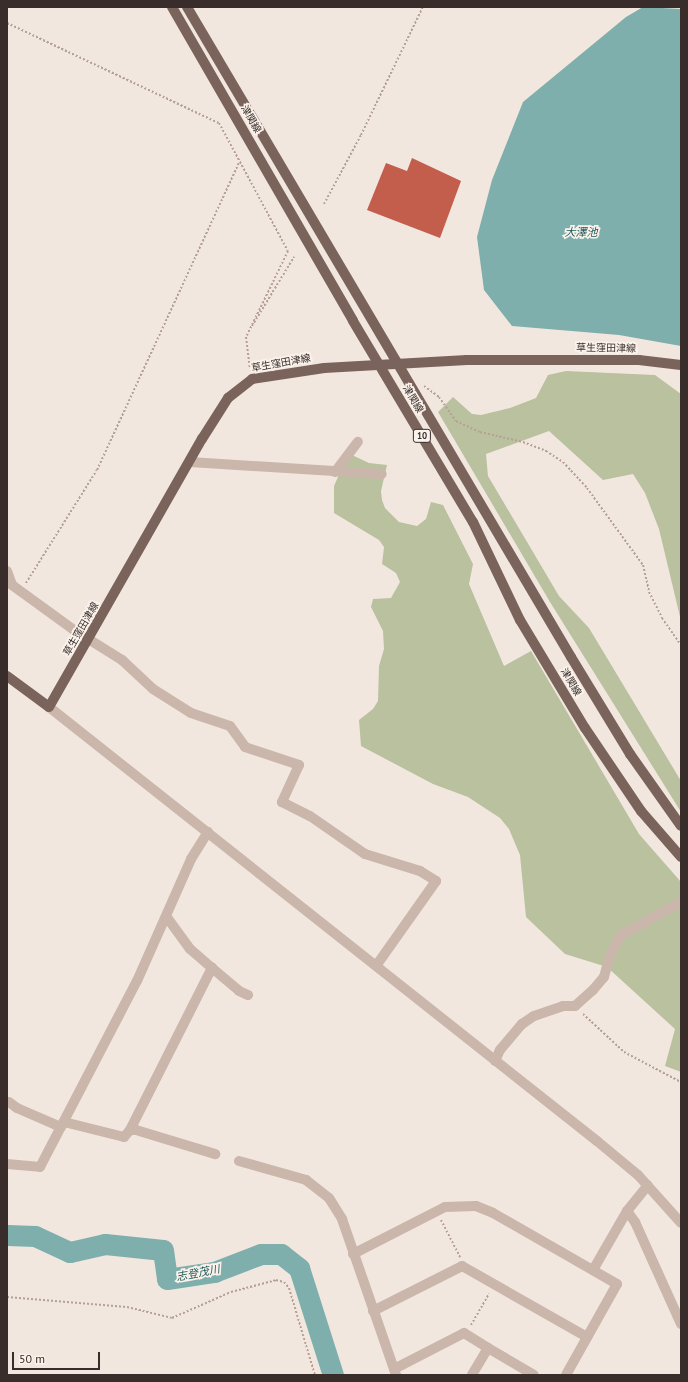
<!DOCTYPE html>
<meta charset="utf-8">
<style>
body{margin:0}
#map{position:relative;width:688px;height:1382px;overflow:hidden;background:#f2e7df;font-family:"PT Sans","Noto Sans JP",sans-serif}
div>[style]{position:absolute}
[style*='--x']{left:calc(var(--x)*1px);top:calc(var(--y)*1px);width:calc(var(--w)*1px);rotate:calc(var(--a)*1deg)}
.green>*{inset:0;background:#b9c19f}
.water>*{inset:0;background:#7eafac}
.river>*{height:21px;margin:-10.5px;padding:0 10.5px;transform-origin:10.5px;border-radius:10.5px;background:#7eafac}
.building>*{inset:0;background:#c35e4c}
.path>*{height:2px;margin-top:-1px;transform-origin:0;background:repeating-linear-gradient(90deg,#b6a095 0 2px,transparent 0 4px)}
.minor>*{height:10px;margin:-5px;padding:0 5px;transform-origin:5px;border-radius:5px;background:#cab6ab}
.major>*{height:10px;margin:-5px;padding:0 5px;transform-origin:5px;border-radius:5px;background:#7a635b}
span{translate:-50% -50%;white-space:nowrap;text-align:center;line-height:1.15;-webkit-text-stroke:3.5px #faf2eb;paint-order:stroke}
.shield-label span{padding:1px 3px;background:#faf2eb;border:1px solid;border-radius:3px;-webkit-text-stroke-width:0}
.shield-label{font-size:9px;color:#382d2a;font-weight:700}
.street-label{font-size:10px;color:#382d2a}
.water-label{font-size:11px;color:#205957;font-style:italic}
.frame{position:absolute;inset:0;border:8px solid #382d2a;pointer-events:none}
.scale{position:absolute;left:12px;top:1352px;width:88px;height:18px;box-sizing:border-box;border:2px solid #382d2a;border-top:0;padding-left:5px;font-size:12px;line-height:14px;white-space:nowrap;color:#382d2a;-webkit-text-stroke:3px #faf2eb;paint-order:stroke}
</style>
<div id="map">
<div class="green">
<i style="clip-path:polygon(566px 371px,655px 375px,681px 394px,681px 621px,659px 529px,645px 493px,633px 474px,603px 480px,549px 431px,486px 454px,488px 476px,559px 596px,589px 628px,681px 781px,681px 812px,550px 602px,438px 412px,453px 397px,472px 414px,481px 415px,510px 408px,536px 398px,548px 375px)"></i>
<i style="clip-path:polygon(352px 455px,369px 463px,387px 465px,381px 491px,382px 500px,385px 508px,399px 522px,417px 526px,426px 519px,431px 502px,443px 505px,473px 564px,469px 584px,504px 666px,531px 651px,639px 834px,681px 882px,681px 1072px,665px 1066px,675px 1029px,607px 967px,565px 954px,526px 917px,520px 855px,509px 829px,500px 818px,468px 797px,433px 784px,361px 746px,359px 720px,373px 709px,378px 701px,379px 666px,384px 649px,383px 631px,371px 607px,373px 599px,391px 598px,400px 582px,396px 573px,382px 564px,384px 547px,379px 540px,334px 513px,334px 486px,345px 461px)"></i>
</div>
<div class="water">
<i style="clip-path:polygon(643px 7px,681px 9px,681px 346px,619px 335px,512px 326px,484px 290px,477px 237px,492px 180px,523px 102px,626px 17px)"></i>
</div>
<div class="river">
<i style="--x:7;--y:1235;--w:28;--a:2"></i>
<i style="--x:35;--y:1236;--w:38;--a:25"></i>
<i style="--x:70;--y:1252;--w:36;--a:-13"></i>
<i style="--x:105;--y:1244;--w:58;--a:5.9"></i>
<i style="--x:163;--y:1250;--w:29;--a:82"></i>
<i style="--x:167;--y:1279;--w:48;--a:-8.5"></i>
<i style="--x:214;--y:1272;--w:50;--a:-21"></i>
<i style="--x:261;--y:1254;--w:20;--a:0"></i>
<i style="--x:281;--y:1254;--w:23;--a:38"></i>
<i style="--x:299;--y:1268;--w:112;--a:72.4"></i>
</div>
<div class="building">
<i style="clip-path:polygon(412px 158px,461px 181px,440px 238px,367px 210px,386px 163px,407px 171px)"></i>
</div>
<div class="path">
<i style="--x:7;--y:23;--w:234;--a:25.3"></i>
<i style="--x:219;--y:123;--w:145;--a:61.7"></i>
<i style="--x:288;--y:251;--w:96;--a:116"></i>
<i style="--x:246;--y:337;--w:31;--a:83"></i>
<i style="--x:324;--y:204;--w:78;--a:-61.8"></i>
<i style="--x:361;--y:135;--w:142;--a:-64.2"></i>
<i style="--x:252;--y:326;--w:81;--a:-58.7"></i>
<i style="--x:424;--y:386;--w:19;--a:36"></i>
<i style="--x:439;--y:397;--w:29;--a:55"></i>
<i style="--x:456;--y:421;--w:26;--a:25"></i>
<i style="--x:480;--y:432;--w:44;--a:13.1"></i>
<i style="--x:523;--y:442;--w:25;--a:21"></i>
<i style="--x:546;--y:451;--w:20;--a:33"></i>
<i style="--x:563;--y:462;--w:35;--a:47"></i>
<i style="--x:587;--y:488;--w:95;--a:54"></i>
<i style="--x:643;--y:565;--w:28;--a:77"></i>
<i style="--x:649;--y:592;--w:29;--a:63"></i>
<i style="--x:662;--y:618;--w:33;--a:55"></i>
<i style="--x:26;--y:583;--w:133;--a:-57.9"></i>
<i style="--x:97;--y:470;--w:339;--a:-65.2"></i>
<i style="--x:583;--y:1014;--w:56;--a:42.8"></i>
<i style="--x:624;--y:1052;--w:64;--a:27.8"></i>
<i style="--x:441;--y:1220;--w:42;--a:62.8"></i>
<i style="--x:7;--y:1297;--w:120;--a:4.8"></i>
<i style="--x:127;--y:1307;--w:46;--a:13.7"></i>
<i style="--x:172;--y:1318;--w:64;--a:-23.8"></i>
<i style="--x:231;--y:1292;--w:47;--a:-14.9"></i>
<i style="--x:276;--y:1280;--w:8;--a:14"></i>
<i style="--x:284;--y:1282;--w:8;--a:50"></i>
<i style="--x:289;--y:1288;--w:91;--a:73.4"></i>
<i style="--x:471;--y:1325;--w:36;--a:-60"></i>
</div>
<div class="minor">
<i style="--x:190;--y:462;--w:192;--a:3.6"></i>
<i style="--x:335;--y:472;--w:38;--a:-53"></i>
<i style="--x:7;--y:571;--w:15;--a:70"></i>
<i style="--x:12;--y:585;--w:77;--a:36"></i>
<i style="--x:74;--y:630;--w:57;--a:32"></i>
<i style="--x:122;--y:660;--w:42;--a:43.1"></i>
<i style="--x:153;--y:689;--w:45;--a:32.3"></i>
<i style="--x:191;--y:713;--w:41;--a:18.4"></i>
<i style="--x:230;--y:726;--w:26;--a:54"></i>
<i style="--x:245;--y:747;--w:57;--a:18.4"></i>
<i style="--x:299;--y:765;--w:41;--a:114.7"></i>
<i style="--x:282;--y:802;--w:31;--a:27"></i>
<i style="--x:310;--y:816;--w:67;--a:34.6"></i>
<i style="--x:365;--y:854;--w:58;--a:17.2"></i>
<i style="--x:420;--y:871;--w:19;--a:32"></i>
<i style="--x:436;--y:881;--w:104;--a:125.2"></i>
<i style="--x:49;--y:707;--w:699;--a:38.38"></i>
<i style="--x:597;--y:1141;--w:53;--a:39.7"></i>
<i style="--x:638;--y:1175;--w:64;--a:48.1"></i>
<i style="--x:212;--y:968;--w:35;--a:40"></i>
<i style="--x:239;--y:991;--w:10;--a:24"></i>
<i style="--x:495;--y:1061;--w:12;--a:-66"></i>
<i style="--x:500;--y:1050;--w:34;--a:-50"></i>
<i style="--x:522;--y:1024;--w:14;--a:-34"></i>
<i style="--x:534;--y:1016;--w:31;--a:-19"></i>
<i style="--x:563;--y:1006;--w:12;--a:0"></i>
<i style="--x:575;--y:1006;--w:24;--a:-42"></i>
<i style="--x:593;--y:990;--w:17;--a:-50"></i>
<i style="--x:604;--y:977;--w:23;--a:-75"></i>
<i style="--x:610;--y:955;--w:23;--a:-61"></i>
<i style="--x:621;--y:935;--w:68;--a:-28.8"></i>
<i style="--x:9;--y:1102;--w:10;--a:37"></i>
<i style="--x:17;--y:1108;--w:48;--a:23.4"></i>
<i style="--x:64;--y:1122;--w:62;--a:14"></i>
<i style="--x:124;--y:1137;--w:9;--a:-49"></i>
<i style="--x:130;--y:1130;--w:6;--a:0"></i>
<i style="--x:136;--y:1130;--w:83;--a:16.9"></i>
<i style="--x:130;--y:1130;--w:182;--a:-63.2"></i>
<i style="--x:212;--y:968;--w:29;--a:-139"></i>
<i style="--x:190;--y:949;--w:39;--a:-126"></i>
<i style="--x:239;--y:1161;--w:70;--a:15.8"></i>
<i style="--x:306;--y:1180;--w:29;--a:38"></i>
<i style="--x:329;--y:1198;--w:25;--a:58"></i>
<i style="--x:342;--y:1219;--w:165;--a:70.9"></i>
<i style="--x:7;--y:1164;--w:33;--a:5"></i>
<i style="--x:40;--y:1167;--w:210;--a:-62.5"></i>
<i style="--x:137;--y:981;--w:133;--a:-66.1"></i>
<i style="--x:191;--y:859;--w:32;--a:-58"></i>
<i style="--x:627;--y:1211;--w:14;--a:54"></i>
<i style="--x:635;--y:1222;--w:112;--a:65.7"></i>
<i style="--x:353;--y:1254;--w:103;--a:-27.1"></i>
<i style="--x:445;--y:1207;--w:31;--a:-2"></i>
<i style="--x:476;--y:1206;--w:18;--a:22"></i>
<i style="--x:493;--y:1213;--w:143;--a:29.8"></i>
<i style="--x:617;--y:1284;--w:104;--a:119.3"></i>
<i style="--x:593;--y:1270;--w:68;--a:-60"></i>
<i style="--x:627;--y:1211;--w:33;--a:-51"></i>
<i style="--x:373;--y:1311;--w:100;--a:-26.8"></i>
<i style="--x:462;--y:1266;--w:144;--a:29.6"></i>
<i style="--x:488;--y:1348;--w:53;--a:30.4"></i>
<i style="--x:394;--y:1369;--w:79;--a:-27.2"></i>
<i style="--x:464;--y:1333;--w:28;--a:32"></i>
<i style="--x:488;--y:1348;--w:31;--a:121"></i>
</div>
<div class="major">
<i style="--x:172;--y:7;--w:362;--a:60"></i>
<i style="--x:353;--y:321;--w:234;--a:59.2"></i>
<i style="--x:473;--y:522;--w:109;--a:64.4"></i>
<i style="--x:520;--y:620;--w:126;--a:59"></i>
<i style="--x:585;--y:728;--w:100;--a:56"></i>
<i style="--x:641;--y:811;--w:61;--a:49"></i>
<i style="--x:187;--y:7;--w:755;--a:59.43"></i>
<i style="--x:571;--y:657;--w:114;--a:58.7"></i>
<i style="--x:630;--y:754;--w:88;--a:54.7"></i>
<i style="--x:7;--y:676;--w:52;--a:36.4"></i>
<i style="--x:49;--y:707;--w:309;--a:-60.3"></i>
<i style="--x:202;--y:439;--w:49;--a:-57.6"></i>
<i style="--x:228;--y:398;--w:31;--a:-38"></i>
<i style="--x:252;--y:379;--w:73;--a:-8.7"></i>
<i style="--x:324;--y:368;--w:143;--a:-3.2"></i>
<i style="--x:467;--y:360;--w:172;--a:0"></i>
<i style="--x:639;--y:360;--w:42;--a:6.8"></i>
</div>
<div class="shield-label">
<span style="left:422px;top:436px">10</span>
</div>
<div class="street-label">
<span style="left:251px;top:119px;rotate:60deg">津関線</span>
<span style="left:606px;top:348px;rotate:1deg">草生窪田津線</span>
<span style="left:281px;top:363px;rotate:-10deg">草生窪田津線</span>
<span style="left:413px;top:399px;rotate:59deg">津関線</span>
<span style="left:81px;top:629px;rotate:-60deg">草生窪田津線</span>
<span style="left:571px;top:682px;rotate:59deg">津関線</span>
</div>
<div class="water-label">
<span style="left:581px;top:232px">大澤池</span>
<span style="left:198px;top:1273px;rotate:-11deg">志登茂川</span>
</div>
<div class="frame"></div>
<div class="scale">50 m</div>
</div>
